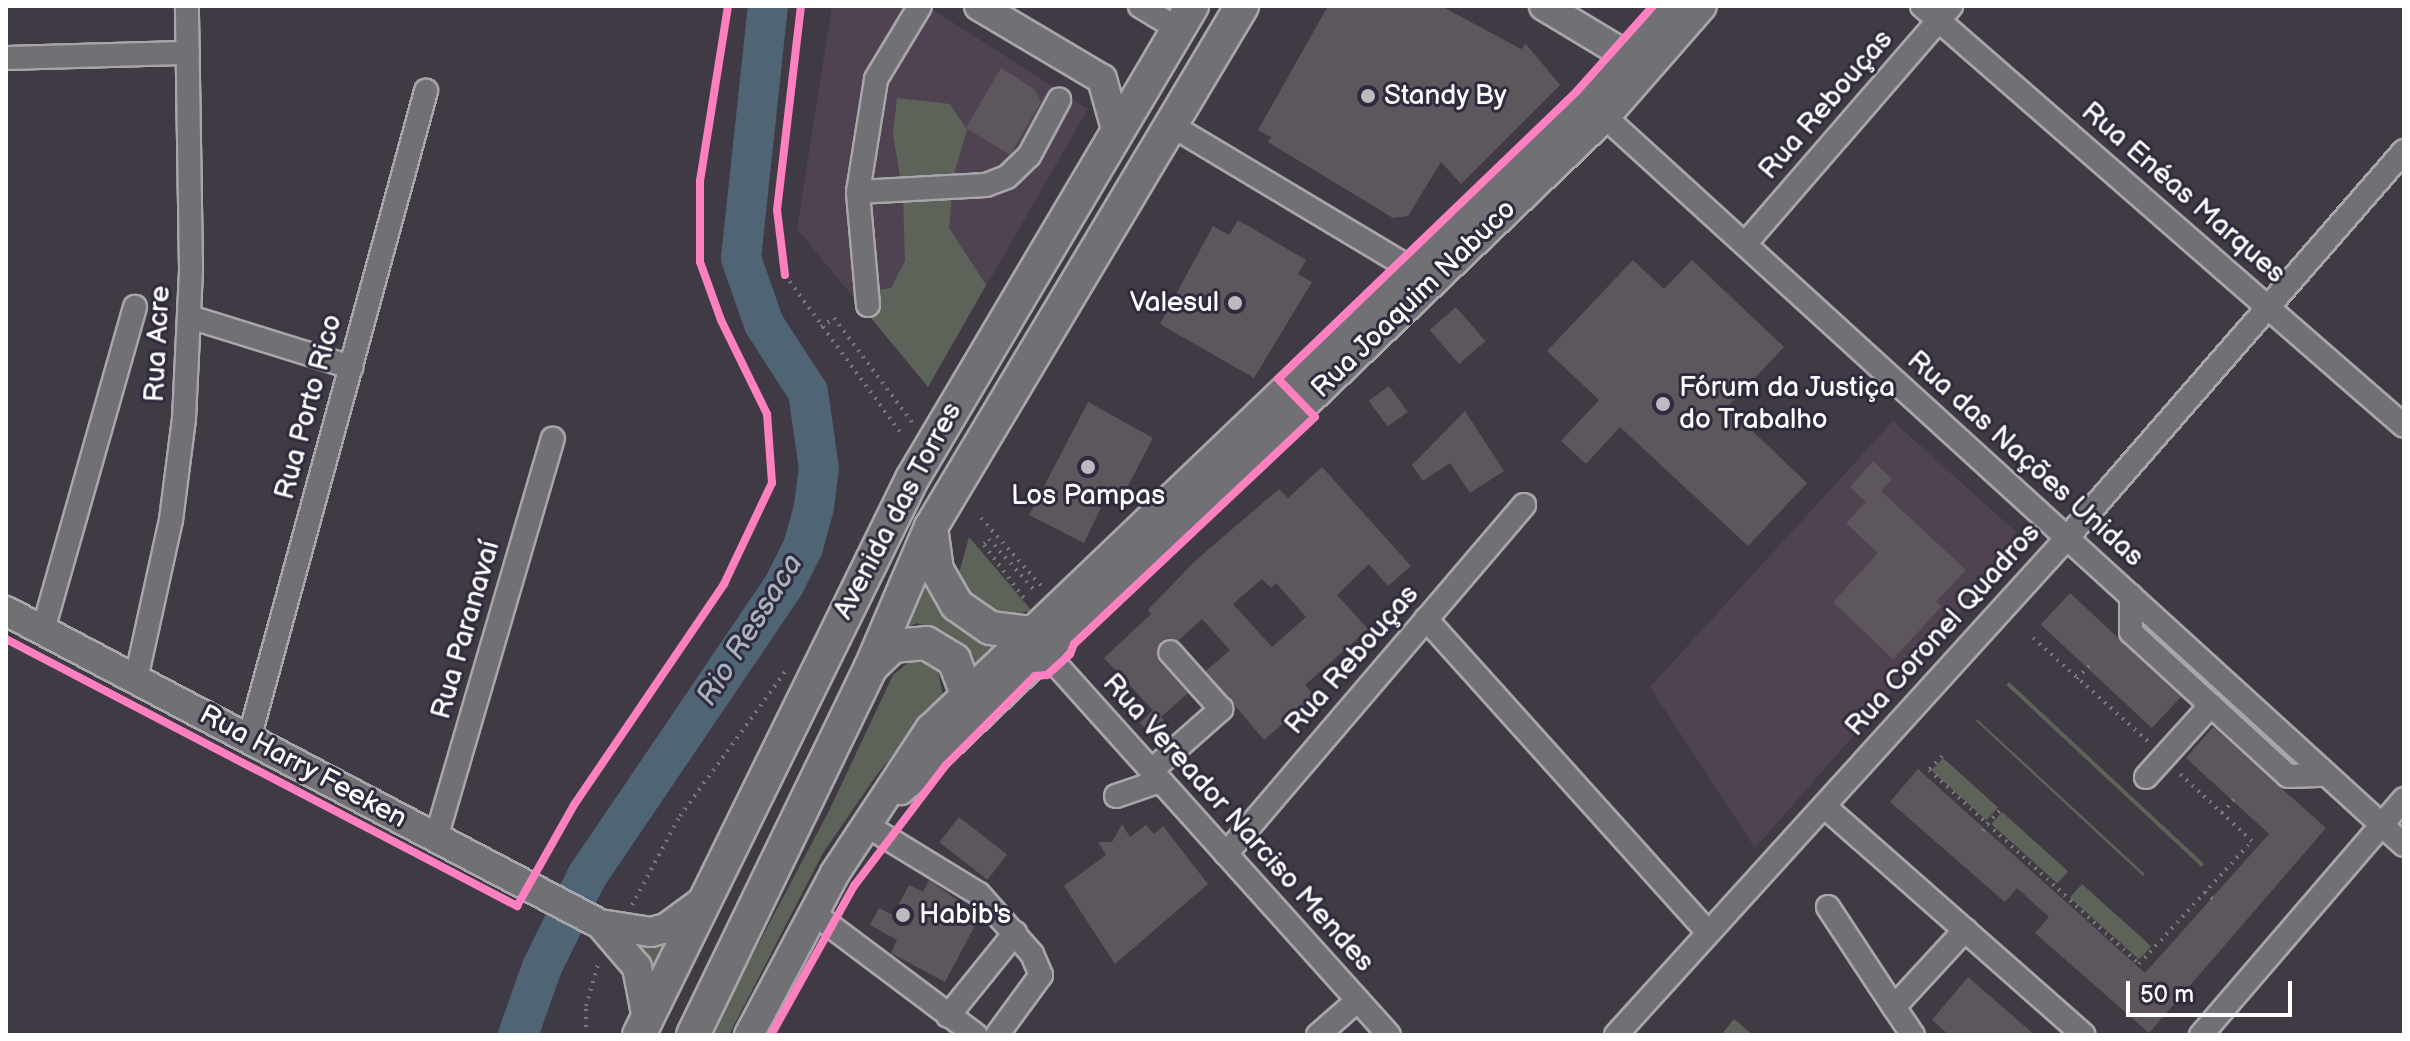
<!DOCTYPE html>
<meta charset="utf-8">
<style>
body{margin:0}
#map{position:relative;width:2410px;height:1041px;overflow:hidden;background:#403a44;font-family:"Balsamiq Sans",sans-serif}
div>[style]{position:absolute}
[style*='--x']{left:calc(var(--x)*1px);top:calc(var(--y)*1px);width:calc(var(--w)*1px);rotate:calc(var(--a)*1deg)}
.built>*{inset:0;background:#504351}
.green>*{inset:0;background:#5d6359;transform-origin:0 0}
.river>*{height:40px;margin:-20px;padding:0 20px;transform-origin:20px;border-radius:20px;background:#4f6475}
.building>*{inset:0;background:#5d565c;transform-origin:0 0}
.path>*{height:4px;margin-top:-2px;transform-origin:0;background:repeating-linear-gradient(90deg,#7a787d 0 2px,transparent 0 8px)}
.roads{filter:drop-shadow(2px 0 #a9a6ab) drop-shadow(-2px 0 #a9a6ab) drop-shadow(0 2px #a9a6ab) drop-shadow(0 -2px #a9a6ab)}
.minor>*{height:22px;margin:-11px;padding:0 11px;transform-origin:11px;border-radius:11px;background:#717074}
.major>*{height:28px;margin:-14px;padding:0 14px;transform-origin:14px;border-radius:14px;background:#717074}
.highway>*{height:32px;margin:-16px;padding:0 16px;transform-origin:16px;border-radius:16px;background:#717074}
.cycleway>*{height:8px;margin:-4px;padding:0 4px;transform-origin:4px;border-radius:4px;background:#ff80c0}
.dots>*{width:22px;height:22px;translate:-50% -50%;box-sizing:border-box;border:4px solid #2f2a3d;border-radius:50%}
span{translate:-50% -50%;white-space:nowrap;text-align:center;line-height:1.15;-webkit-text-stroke:6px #2f2a3d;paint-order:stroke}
.poi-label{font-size:28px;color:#fff}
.left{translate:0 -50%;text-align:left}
.right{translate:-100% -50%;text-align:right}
.street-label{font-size:28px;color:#fff}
.water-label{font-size:30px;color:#a8b4bc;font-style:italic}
.frame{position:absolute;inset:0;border:8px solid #fff;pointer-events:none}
.scale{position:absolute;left:2126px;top:981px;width:166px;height:36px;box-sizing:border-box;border:4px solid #fff;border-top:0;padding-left:10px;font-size:24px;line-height:28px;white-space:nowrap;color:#fff;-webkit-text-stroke:6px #2f2a3d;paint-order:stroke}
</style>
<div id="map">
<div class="built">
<i style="clip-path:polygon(832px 6px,927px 6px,1088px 109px,928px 387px,797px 229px)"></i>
<i style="clip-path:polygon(1893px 421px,2015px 531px,2016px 550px,1755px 848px,1650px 687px)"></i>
</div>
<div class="green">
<i style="clip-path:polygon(897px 98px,950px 104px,967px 130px,954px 174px,949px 228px,986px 285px,928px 387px,852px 295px,891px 288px,905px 261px,903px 194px,893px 134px)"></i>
<i style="clip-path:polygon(969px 537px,1032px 611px,997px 616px,977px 606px,959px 573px)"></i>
<i style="clip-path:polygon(928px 564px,1001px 640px,971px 669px,957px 647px,937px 630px,917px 623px,897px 632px)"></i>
<i style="clip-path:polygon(910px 661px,928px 663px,938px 671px,943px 697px,878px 773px,823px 853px,729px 1035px,710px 1035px,829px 811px,893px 675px)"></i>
<i style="left:2009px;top:682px;width:267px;height:4px;rotate:43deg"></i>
<i style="clip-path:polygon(1977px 719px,2145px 874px,2143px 876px,1976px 721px)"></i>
<i style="left:1943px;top:758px;width:74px;height:17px;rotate:42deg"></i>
<i style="left:2002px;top:812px;width:89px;height:16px;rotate:42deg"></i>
<i style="left:2082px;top:884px;width:93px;height:18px;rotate:42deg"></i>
<i style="clip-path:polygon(675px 929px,653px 1002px,627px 935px)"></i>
<i style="clip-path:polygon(1734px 1019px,1753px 1035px,1721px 1035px)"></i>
</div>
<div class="river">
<i style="--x:518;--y:1035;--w:72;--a:-70.6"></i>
<i style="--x:542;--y:967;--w:102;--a:-63.7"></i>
<i style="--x:587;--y:876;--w:351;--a:-55.9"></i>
<i style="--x:784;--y:585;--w:42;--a:-63.4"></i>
<i style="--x:803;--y:547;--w:41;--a:-74.6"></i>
<i style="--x:814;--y:507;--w:38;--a:-83"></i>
<i style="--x:819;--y:469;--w:78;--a:-98.1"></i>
<i style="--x:808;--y:392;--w:81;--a:-122.9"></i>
<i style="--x:764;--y:324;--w:70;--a:-109.2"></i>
<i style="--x:741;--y:258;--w:253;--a:-83.9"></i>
</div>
<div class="building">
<i style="clip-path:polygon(1328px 6px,1441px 6px,1521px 49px,1526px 44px,1560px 85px,1461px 184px,1441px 162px,1408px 216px,1393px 218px,1268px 142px,1271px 137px,1258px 130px)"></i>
<i style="clip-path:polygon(1001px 68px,1034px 89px,1041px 102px,1010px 155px,966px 128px)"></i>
<i style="clip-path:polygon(1238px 220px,1306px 260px,1298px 274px,1312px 282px,1254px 378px,1160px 324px,1213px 226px,1229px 235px)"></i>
<i style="clip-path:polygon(1633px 260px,1664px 289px,1692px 260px,1784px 347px,1727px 407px,1807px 483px,1748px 546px,1620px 427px,1586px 464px,1561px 441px,1599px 400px,1547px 351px)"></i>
<i style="left:1456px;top:307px;width:45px;height:35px;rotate:49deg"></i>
<i style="left:1389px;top:386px;width:32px;height:25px;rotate:54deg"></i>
<i style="clip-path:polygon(1088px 402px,1153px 438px,1118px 505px,1105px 499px,1084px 543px,1029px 515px)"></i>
<i style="clip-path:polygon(1465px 411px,1504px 471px,1470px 493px,1450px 463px,1423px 481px,1412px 465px)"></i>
<i style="clip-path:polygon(1873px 461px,1892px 479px,1881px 491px,1966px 570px,1936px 602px,1942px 606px,1893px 659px,1833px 602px,1878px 553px,1846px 523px,1866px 502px,1850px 487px)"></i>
<i style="clip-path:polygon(evenodd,1322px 467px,1411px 566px,1388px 586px,1369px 564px,1337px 595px,1368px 629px,1305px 685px,1315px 696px,1264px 740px,1206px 671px,1230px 650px,1202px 619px,1178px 641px,1161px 641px,1159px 661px,1188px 693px,1161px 717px,1170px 727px,1156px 740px,1140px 723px,1153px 710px,1104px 658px,1151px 614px,1148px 610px,1195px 561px,1279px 489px,1288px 498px,1322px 467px,1262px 579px,1271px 588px,1276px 583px,1306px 617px,1272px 647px,1233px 604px,1262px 579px)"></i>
<i style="left:2070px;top:593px;width:152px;height:43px;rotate:43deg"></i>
<i style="clip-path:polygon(2213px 727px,2326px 828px,2149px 1033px,2035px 933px,2049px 917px,2017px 888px,2005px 902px,1890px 802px,1918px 769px,2145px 973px,2269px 834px,2186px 758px)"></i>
<i style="left:959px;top:817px;width:61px;height:32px;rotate:38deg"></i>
<i style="clip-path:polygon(1122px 824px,1130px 837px,1146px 825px,1154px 834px,1163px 826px,1208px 884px,1115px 964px,1064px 886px,1106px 855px,1098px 842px,1112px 842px)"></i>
<i style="clip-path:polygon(929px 880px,980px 916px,945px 982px,891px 953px,897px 940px,870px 925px,879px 908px,893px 915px,909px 885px,923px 892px)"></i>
<i style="clip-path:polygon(1968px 977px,2005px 1009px,2035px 1035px,1949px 1035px,1932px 1020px)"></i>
</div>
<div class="path">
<i style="--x:785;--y:275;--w:195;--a:53.8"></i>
<i style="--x:821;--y:327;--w:16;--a:-35"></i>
<i style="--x:834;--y:318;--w:134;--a:53.2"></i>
<i style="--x:981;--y:518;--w:94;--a:48.5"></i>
<i style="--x:984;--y:544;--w:7;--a:-45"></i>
<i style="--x:989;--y:539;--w:71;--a:48.4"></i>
<i style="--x:984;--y:545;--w:71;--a:53"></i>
<i style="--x:2033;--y:638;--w:156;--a:41.9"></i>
<i style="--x:2077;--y:679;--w:19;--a:-47"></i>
<i style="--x:1942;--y:756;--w:19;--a:133"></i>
<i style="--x:1929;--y:770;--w:286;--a:42.7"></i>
<i style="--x:2139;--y:964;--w:167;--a:-47.4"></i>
<i style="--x:2252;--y:841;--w:103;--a:-137"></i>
<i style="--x:2222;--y:813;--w:20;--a:-49"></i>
<i style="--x:1987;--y:824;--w:19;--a:-47"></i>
<i style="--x:1983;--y:831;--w:8;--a:-50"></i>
<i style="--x:2205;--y:892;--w:11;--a:41"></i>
<i style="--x:632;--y:905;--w:101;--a:-61.7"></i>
<i style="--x:680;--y:816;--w:182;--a:-53.9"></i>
<i style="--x:586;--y:1035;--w:29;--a:-90"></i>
<i style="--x:586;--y:1006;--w:47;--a:-73.9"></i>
</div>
<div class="roads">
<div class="minor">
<i style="--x:1140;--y:6;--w:44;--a:31.2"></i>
<i style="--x:1922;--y:6;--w:639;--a:41.07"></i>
<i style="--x:6;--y:58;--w:182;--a:-1.6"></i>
<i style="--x:1605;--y:117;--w:1081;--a:42.34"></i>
<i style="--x:1171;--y:125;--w:282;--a:30.9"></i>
<i style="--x:858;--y:192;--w:128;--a:-3.1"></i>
<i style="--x:986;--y:185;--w:22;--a:-21"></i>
<i style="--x:1007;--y:177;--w:30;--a:-44"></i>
<i style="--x:1029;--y:156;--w:64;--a:-61.8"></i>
<i style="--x:1745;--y:244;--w:315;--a:-49.1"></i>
<i style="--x:868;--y:305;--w:113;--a:-95.1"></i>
<i style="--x:858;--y:192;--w:114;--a:-80.9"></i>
<i style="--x:876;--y:79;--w:85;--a:-58.9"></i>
<i style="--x:190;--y:317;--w:169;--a:17.3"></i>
<i style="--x:2131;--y:596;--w:36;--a:90"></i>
<i style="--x:2131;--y:632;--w:213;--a:42.5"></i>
<i style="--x:2288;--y:776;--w:38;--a:-2"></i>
<i style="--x:1426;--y:619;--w:420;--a:48"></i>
<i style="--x:43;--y:630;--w:336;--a:-74.1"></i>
<i style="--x:1044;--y:651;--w:516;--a:48.06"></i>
<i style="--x:136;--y:679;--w:163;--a:-77.6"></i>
<i style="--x:171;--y:520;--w:102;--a:-82.7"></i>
<i style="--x:184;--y:419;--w:151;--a:-87.3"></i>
<i style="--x:191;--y:268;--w:262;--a:-90.9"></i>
<i style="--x:249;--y:739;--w:672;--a:-74.72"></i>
<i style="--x:1151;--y:771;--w:94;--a:-41.5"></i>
<i style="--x:1221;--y:709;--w:76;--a:-131.8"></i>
<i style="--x:2146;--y:777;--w:97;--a:-47.9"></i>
<i style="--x:1116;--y:796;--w:46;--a:-18.8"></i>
<i style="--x:1824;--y:806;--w:346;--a:41.4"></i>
<i style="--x:866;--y:825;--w:132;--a:31.4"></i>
<i style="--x:979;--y:894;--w:80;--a:48.5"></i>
<i style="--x:1032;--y:954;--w:23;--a:67"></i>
<i style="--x:1041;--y:975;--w:74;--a:126.3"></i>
<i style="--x:436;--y:838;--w:416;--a:-73.7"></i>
<i style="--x:1226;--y:854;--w:459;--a:-49.5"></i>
<i style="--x:1828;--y:907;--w:120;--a:56.6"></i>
<i style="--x:1894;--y:1007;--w:105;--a:-47.3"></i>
<i style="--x:812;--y:912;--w:205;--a:36.9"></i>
<i style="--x:1894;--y:1007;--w:34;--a:56"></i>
<i style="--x:948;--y:1016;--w:107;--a:-51.1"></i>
<i style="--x:1318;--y:1035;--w:52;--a:-41.1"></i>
<i style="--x:1616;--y:1035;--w:671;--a:-47.78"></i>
<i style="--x:2067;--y:538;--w:513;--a:-48.95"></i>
<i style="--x:2201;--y:1035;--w:311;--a:-49.3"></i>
</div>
<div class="major">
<i style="--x:979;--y:6;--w:143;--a:30.7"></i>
<i style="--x:1102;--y:79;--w:52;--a:74.4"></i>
<i style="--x:1544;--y:6;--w:99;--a:31"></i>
<i style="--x:6;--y:611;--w:671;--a:27.79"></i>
<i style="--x:600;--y:924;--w:52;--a:8.9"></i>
<i style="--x:651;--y:932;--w:16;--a:-15"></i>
<i style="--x:666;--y:928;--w:46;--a:-36.1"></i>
<i style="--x:901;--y:790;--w:974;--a:-43.71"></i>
<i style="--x:1605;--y:117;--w:147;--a:-48.9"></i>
<i style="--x:601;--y:925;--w:55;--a:49.4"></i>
<i style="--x:637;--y:967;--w:53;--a:79.1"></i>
<i style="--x:749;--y:1035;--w:183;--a:-62"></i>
<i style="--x:835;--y:873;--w:173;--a:-56.6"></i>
<i style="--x:930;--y:729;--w:910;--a:-43.71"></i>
<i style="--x:1588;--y:100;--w:126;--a:-48.2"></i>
</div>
<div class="highway">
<i style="--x:931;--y:527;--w:43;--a:82.1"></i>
<i style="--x:937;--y:570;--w:40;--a:60.3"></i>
<i style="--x:957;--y:605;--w:40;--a:34.9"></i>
<i style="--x:990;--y:628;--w:39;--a:7"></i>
<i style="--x:871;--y:667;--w:30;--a:-44"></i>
<i style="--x:893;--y:646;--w:33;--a:-5"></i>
<i style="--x:926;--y:643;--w:33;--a:31"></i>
<i style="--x:954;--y:660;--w:34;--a:69"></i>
<i style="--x:639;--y:1035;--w:619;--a:-63.85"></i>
<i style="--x:912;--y:479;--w:550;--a:-59.38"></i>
<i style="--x:693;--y:1035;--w:407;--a:-64.2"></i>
<i style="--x:870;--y:669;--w:155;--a:-66.8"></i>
<i style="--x:931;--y:527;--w:607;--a:-59.17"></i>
</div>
</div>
<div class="cycleway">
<i style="--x:785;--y:275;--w:65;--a:-97"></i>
<i style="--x:777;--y:210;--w:205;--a:-83.3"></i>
<i style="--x:6;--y:639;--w:577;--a:27.59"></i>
<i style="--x:517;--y:906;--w:116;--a:-60.6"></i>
<i style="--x:574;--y:805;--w:267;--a:-55.8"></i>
<i style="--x:724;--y:584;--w:112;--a:-64.6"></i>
<i style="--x:772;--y:483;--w:69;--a:-94.1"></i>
<i style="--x:767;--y:414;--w:105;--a:-116.1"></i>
<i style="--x:721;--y:320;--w:62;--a:-109.9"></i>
<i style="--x:700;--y:262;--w:81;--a:-90"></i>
<i style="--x:700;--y:181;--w:177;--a:-80.9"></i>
<i style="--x:771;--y:1035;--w:171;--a:-60.9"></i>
<i style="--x:854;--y:886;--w:152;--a:-52.8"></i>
<i style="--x:946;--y:765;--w:126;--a:-45"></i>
<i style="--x:1035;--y:676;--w:12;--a:-5"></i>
<i style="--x:1047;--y:675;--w:31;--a:-42"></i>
<i style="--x:1070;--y:654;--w:11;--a:-68"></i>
<i style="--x:1074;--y:644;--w:331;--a:-43.3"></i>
<i style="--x:1315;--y:417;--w:53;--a:-134.2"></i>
<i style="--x:1278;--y:379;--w:415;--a:-43.9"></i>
<i style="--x:1577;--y:91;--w:114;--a:-48.2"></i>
</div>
<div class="dots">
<i style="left:1368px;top:96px;background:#bcbabe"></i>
<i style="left:1235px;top:303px;background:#bcbabe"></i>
<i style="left:1663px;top:404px;background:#bcbabe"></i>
<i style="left:1088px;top:467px;background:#bcbabe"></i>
<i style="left:903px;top:915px;background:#bcbabe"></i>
</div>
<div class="poi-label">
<span class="left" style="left:1384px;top:96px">Standy By</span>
<span class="right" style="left:1219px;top:303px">Valesul</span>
<span class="left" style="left:1679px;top:404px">Fórum da Justiça<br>do Trabalho</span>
<span style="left:1088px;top:496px">Los Pampas</span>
<span class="left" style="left:919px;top:915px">Habib's</span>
</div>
<div class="street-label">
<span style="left:1826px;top:105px;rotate:-49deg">Rua Rebouças</span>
<span style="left:2183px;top:193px;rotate:41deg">Rua Enéas Marques</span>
<span style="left:1414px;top:299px;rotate:-44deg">Rua Joaquim Nabuco</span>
<span style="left:158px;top:344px;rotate:-87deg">Rua Acre</span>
<span style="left:309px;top:407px;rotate:-75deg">Rua Porto Rico</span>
<span style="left:2025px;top:459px;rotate:42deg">Rua das Nações Unidas</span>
<span style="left:898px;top:511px;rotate:-62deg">Avenida das Torres</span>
<span style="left:466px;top:630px;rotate:-74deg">Rua Paranavaí</span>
<span style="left:1943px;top:630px;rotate:-48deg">Rua Coronel Quadros</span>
<span style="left:1352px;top:660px;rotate:-49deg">Rua Rebouças</span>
<span style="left:303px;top:767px;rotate:28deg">Rua Harry Feeken</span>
<span style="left:1238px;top:823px;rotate:48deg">Rua Vereador Narciso Mendes</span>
</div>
<div class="water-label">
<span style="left:750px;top:630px;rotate:-58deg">Rio Ressaca</span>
</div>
<div class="frame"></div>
<div class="scale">50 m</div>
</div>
